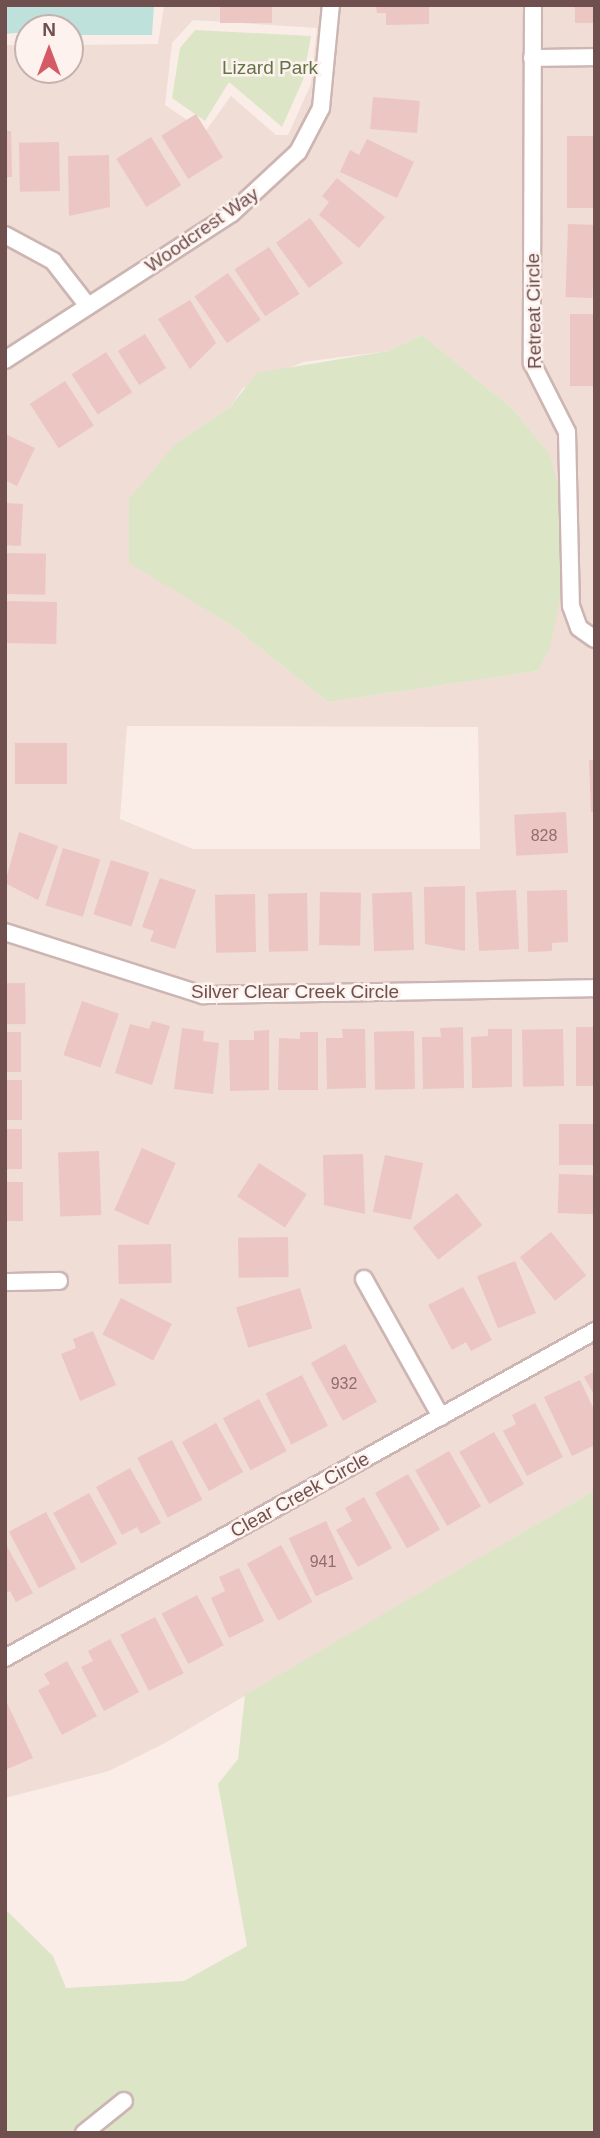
<!DOCTYPE html>
<style>
body{margin:0}
#map{position:relative;width:600px;height:2138px;overflow:hidden;background:#faede7;font-family:Arial,sans-serif}
div>[style]{position:absolute}
[style*='--x']{left:calc(var(--x)*1px);top:calc(var(--y)*1px);width:calc(var(--w)*1px);rotate:calc(var(--a)*1deg)}
.residential>*{inset:0;background:#f0ddd6}
.green>*{inset:0;background:#dde5c7}
.water>*{inset:0;background:#bee1db}
.building>*{inset:0;background:#ecc6c2;transform-origin:0 0}
.roads{filter:drop-shadow(2px 0 #ccb5b2) drop-shadow(-2px 0 #ccb5b2) drop-shadow(0 2px #ccb5b2) drop-shadow(0 -2px #ccb5b2)}
.minor>*{height:16px;margin:-8px;padding:0 8px;transform-origin:8px;border-radius:8px;background:#fff}
span{translate:-50% -50%;white-space:nowrap;text-align:center;line-height:1.15;-webkit-text-stroke:5px #fdf2ed;paint-order:stroke}
.number-label{font-size:16px;color:#8f6e6c}
.number-label span{-webkit-text-stroke-width:0}
.park-label{font-size:19px;color:#637448}
.street-label{font-size:19px;color:#70504f}
.frame{position:absolute;inset:0;border:7px solid #70504f;pointer-events:none}
.north{position:absolute;left:14px;top:14px;width:70px;height:70px;box-sizing:border-box;background:#fdf2ed;border:2px solid #c5b1ae;border-radius:50%;rotate:0deg;font-size:19px;font-weight:700;line-height:28px;text-align:center;color:#70504f}
.north::after{content:'';display:block;margin:auto;width:24px;height:32px;background:#d45b65;clip-path:polygon(50% 0,100% 100%,50% 72%,0 100%)}
</style>
<div id="map">
<div class="residential">
<i style="clip-path:polygon(evenodd,164px 5px,595px 5px,595px 1490px,163px 1744px,109px 1771px,5px 1798px,5px 45px,28px 45px,28px 70px,70px 70px,70px 45px,158px 44px,164px 5px,193px 20px,317px 28px,311px 84px,288px 135px,276px 135px,231px 96px,205px 132px,165px 105px,172px 43px,193px 20px,164px 5px,422px 335px,512px 408px,549px 453px,538px 671px,328px 702px,231px 625px,130px 563px,176px 443px,230px 407px,243px 388px,303px 362px,388px 351px,422px 335px,164px 5px,127px 726px,478px 727px,480px 849px,193px 849px,120px 819px,127px 726px)"></i>
</div>
<div class="green">
<i style="clip-path:polygon(195px 30px,311px 36px,303px 80px,282px 127px,229px 82px,205px 121px,172px 98px,180px 48px)"></i>
<i style="clip-path:polygon(422px 335px,512px 408px,549px 453px,563px 502px,563px 584px,550px 647px,538px 671px,328px 702px,231px 625px,129px 563px,129px 499px,176px 443px,230px 407px,257px 373px,388px 351px)"></i>
<i style="clip-path:polygon(595px 1490px,595px 2133px,5px 2133px,5px 1909px,53px 1956px,66px 1988px,184px 1981px,247px 1946px,218px 1784px,238px 1759px,245px 1695px)"></i>
</div>
<div class="water">
<i style="clip-path:polygon(5px 5px,154px 5px,152px 35px,70px 35px,70px 28px,5px 34px)"></i>
</div>
<div class="building">
<i style="left:220px;top:5px;width:52px;height:18px"></i>
<i style="clip-path:polygon(376px 5px,429px 5px,429px 24px,386px 25px,386px 13px,377px 13px)"></i>
<i style="left:575px;top:5px;width:20px;height:18px"></i>
<i style="left:373px;top:97px;width:47px;height:32px;rotate:5deg"></i>
<i style="left:196px;top:114px;width:51px;height:41px;rotate:58deg"></i>
<i style="clip-path:polygon(5px 131px,11px 131px,12px 177px,5px 177px)"></i>
<i style="left:567px;top:136px;width:28px;height:72px"></i>
<i style="left:151px;top:137px;width:57px;height:41px;rotate:58deg"></i>
<i style="clip-path:polygon(367px 139px,414px 162px,397px 198px,340px 172px,350px 150px,359px 155px)"></i>
<i style="left:59px;top:142px;width:49px;height:40px;rotate:89deg"></i>
<i style="clip-path:polygon(109px 155px,110px 207px,69px 216px,68px 156px)"></i>
<i style="clip-path:polygon(337px 178px,385px 217px,359px 248px,319px 215px,329px 202px,322px 196px)"></i>
<i style="left:310px;top:218px;width:56px;height:42px;rotate:54deg"></i>
<i style="left:568px;top:224px;width:27px;height:73px;rotate:2deg"></i>
<i style="left:269px;top:247px;width:56px;height:41px;rotate:57deg"></i>
<i style="left:228px;top:273px;width:57px;height:41px;rotate:55deg"></i>
<i style="clip-path:polygon(190px 300px,216px 343px,190px 369px,158px 319px)"></i>
<i style="left:570px;top:314px;width:25px;height:72px"></i>
<i style="left:145px;top:334px;width:40px;height:32px;rotate:58deg"></i>
<i style="left:106px;top:352px;width:48px;height:41px;rotate:57deg"></i>
<i style="left:65px;top:381px;width:53px;height:42px;rotate:57deg"></i>
<i style="clip-path:polygon(5px 434px,35px 448px,17px 486px,5px 480px)"></i>
<i style="left:5px;top:503px;width:18px;height:42px;rotate:3deg"></i>
<i style="left:5px;top:553px;width:41px;height:41px;rotate:1deg"></i>
<i style="left:6px;top:601px;width:51px;height:42px;rotate:1deg"></i>
<i style="left:15px;top:743px;width:52px;height:41px"></i>
<i style="clip-path:polygon(589px 760px,595px 760px,595px 812px,591px 812px)"></i>
<i style="left:566px;top:812px;width:41px;height:52px;rotate:87deg"></i>
<i style="clip-path:polygon(19px 832px,58px 846px,38px 900px,5px 883px)"></i>
<i style="left:63px;top:848px;width:39px;height:60px;rotate:17deg"></i>
<i style="left:111px;top:860px;width:40px;height:57px;rotate:18deg"></i>
<i style="clip-path:polygon(160px 878px,196px 890px,175px 949px,150px 941px,154px 931px,142px 927px)"></i>
<i style="clip-path:polygon(465px 886px,465px 951px,425px 944px,424px 887px)"></i>
<i style="left:516px;top:890px;width:59px;height:40px;rotate:87deg"></i>
<i style="clip-path:polygon(567px 890px,568px 942px,552px 943px,552px 951px,528px 952px,527px 891px)"></i>
<i style="left:320px;top:892px;width:41px;height:53px;rotate:1deg"></i>
<i style="left:412px;top:892px;width:58px;height:40px;rotate:88deg"></i>
<i style="left:307px;top:893px;width:58px;height:39px;rotate:89deg"></i>
<i style="left:255px;top:894px;width:58px;height:40px;rotate:89deg"></i>
<i style="left:25px;top:983px;width:41px;height:20px;rotate:89deg"></i>
<i style="left:82px;top:1001px;width:39px;height:57px;rotate:19deg"></i>
<i style="clip-path:polygon(152px 1021px,170px 1026px,152px 1085px,115px 1073px,130px 1024px,149px 1029px)"></i>
<i style="clip-path:polygon(463px 1027px,464px 1088px,423px 1089px,422px 1037px,441px 1037px,440px 1028px)"></i>
<i style="left:576px;top:1027px;width:19px;height:59px"></i>
<i style="clip-path:polygon(182px 1028px,204px 1031px,203px 1041px,219px 1043px,213px 1094px,174px 1089px)"></i>
<i style="clip-path:polygon(342px 1029px,365px 1029px,366px 1088px,327px 1089px,326px 1038px,343px 1038px)"></i>
<i style="clip-path:polygon(488px 1029px,512px 1029px,512px 1087px,472px 1088px,471px 1037px,488px 1036px)"></i>
<i style="left:563px;top:1029px;width:57px;height:41px;rotate:89deg"></i>
<i style="clip-path:polygon(269px 1030px,269px 1090px,230px 1091px,229px 1040px,254px 1040px,254px 1031px)"></i>
<i style="left:414px;top:1031px;width:58px;height:40px;rotate:89deg"></i>
<i style="left:5px;top:1032px;width:16px;height:40px"></i>
<i style="clip-path:polygon(300px 1032px,318px 1032px,318px 1090px,278px 1090px,279px 1038px,300px 1039px)"></i>
<i style="left:5px;top:1080px;width:17px;height:40px"></i>
<i style="left:559px;top:1124px;width:36px;height:41px"></i>
<i style="left:5px;top:1129px;width:17px;height:40px"></i>
<i style="left:142px;top:1148px;width:37px;height:68px;rotate:24deg"></i>
<i style="left:99px;top:1151px;width:64px;height:41px;rotate:88deg"></i>
<i style="clip-path:polygon(363px 1154px,365px 1214px,324px 1205px,323px 1155px)"></i>
<i style="left:385px;top:1155px;width:39px;height:58px;rotate:12deg"></i>
<i style="left:259px;top:1163px;width:57px;height:40px;rotate:33deg"></i>
<i style="left:559px;top:1174px;width:36px;height:39px;rotate:2deg"></i>
<i style="left:5px;top:1182px;width:18px;height:39px"></i>
<i style="left:457px;top:1193px;width:41px;height:56px;rotate:52deg"></i>
<i style="left:551px;top:1232px;width:56px;height:40px;rotate:51deg"></i>
<i style="left:288px;top:1237px;width:40px;height:50px;rotate:89deg"></i>
<i style="left:171px;top:1244px;width:39px;height:53px;rotate:89deg"></i>
<i style="left:515px;top:1261px;width:56px;height:41px;rotate:68deg"></i>
<i style="clip-path:polygon(463px 1287px,492px 1340px,471px 1351px,466px 1342px,452px 1350px,428px 1305px)"></i>
<i style="left:300px;top:1288px;width:42px;height:67px;rotate:73deg"></i>
<i style="left:121px;top:1298px;width:57px;height:41px;rotate:27deg"></i>
<i style="clip-path:polygon(93px 1331px,116px 1385px,80px 1401px,61px 1354px,76px 1348px,73px 1339px)"></i>
<i style="left:345px;top:1344px;width:66px;height:39px;rotate:61deg"></i>
<i style="clip-path:polygon(595px 1371px,595px 1396px,584px 1377px)"></i>
<i style="left:302px;top:1375px;width:57px;height:41px;rotate:63deg"></i>
<i style="clip-path:polygon(580px 1380px,595px 1412px,595px 1445px,572px 1456px,544px 1397px)"></i>
<i style="left:259px;top:1399px;width:59px;height:41px;rotate:62deg"></i>
<i style="clip-path:polygon(535px 1403px,563px 1457px,527px 1476px,503px 1431px,516px 1424px,512px 1415px)"></i>
<i style="left:216px;top:1423px;width:56px;height:39px;rotate:61deg"></i>
<i style="left:494px;top:1432px;width:60px;height:40px;rotate:60deg"></i>
<i style="left:172px;top:1440px;width:67px;height:39px;rotate:63deg"></i>
<i style="left:449px;top:1451px;width:64px;height:39px;rotate:60deg"></i>
<i style="clip-path:polygon(130px 1468px,161px 1523px,141px 1534px,137px 1527px,122px 1535px,96px 1487px)"></i>
<i style="left:408px;top:1474px;width:64px;height:38px;rotate:60deg"></i>
<i style="left:89px;top:1493px;width:58px;height:41px;rotate:61deg"></i>
<i style="clip-path:polygon(364px 1497px,392px 1548px,358px 1567px,336px 1530px,352px 1521px,345px 1508px)"></i>
<i style="left:46px;top:1512px;width:64px;height:42px;rotate:62deg"></i>
<i style="left:326px;top:1521px;width:64px;height:41px;rotate:65deg"></i>
<i style="clip-path:polygon(5px 1543px,33px 1593px,16px 1602px,10px 1591px,5px 1594px)"></i>
<i style="left:281px;top:1545px;width:65px;height:39px;rotate:61deg"></i>
<i style="clip-path:polygon(239px 1568px,264px 1621px,229px 1638px,211px 1598px,225px 1591px,219px 1577px)"></i>
<i style="left:197px;top:1595px;width:57px;height:40px;rotate:62deg"></i>
<i style="left:155px;top:1617px;width:63px;height:39px;rotate:63deg"></i>
<i style="clip-path:polygon(110px 1639px,139px 1692px,104px 1711px,81px 1667px,93px 1661px,88px 1651px)"></i>
<i style="clip-path:polygon(67px 1661px,97px 1716px,62px 1735px,38px 1690px,50px 1684px,44px 1674px)"></i>
<i style="clip-path:polygon(7px 1703px,33px 1758px,5px 1770px,5px 1704px)"></i>
</div>
<div class="roads">
<div class="minor">
<i style="--x:533;--y:5;--w:358;--a:90.2"></i>
<i style="--x:532;--y:363;--w:77;--a:63.1"></i>
<i style="--x:567;--y:432;--w:174;--a:88.7"></i>
<i style="--x:571;--y:606;--w:23;--a:70"></i>
<i style="--x:579;--y:628;--w:19;--a:35"></i>
<i style="--x:532;--y:58;--w:63;--a:-0.9"></i>
<i style="--x:5;--y:235;--w:55;--a:28.4"></i>
<i style="--x:53;--y:261;--w:57;--a:52.1"></i>
<i style="--x:5;--y:360;--w:269;--a:-32.9"></i>
<i style="--x:231;--y:214;--w:91;--a:-42.8"></i>
<i style="--x:298;--y:152;--w:50;--a:-62.4"></i>
<i style="--x:321;--y:108;--w:103;--a:-84.5"></i>
<i style="--x:5;--y:932;--w:208;--a:17.7"></i>
<i style="--x:203;--y:995;--w:392;--a:-1"></i>
<i style="--x:364;--y:1279;--w:158;--a:60.8"></i>
<i style="--x:5;--y:1282;--w:54;--a:-1.1"></i>
<i style="--x:5;--y:1658;--w:675;--a:-29"></i>
<i style="--x:84;--y:2133;--w:51;--a:-38.7"></i>
</div>
</div>
<div class="number-label">
<span style="left:544px;top:836px">828</span>
<span style="left:344px;top:1384px">932</span>
<span style="left:323px;top:1562px">941</span>
</div>
<div class="park-label">
<span style="left:270px;top:68px">Lizard Park</span>
</div>
<div class="street-label">
<span style="left:202px;top:230px;rotate:-35deg">Woodcrest Way</span>
<span style="left:534px;top:311px;rotate:-91deg">Retreat Circle</span>
<span style="left:295px;top:992px">Silver Clear Creek Circle</span>
<span style="left:300px;top:1495px;rotate:-29deg">Clear Creek Circle</span>
</div>
<div class="frame"></div>
<div class="north">N</div>
</div>
